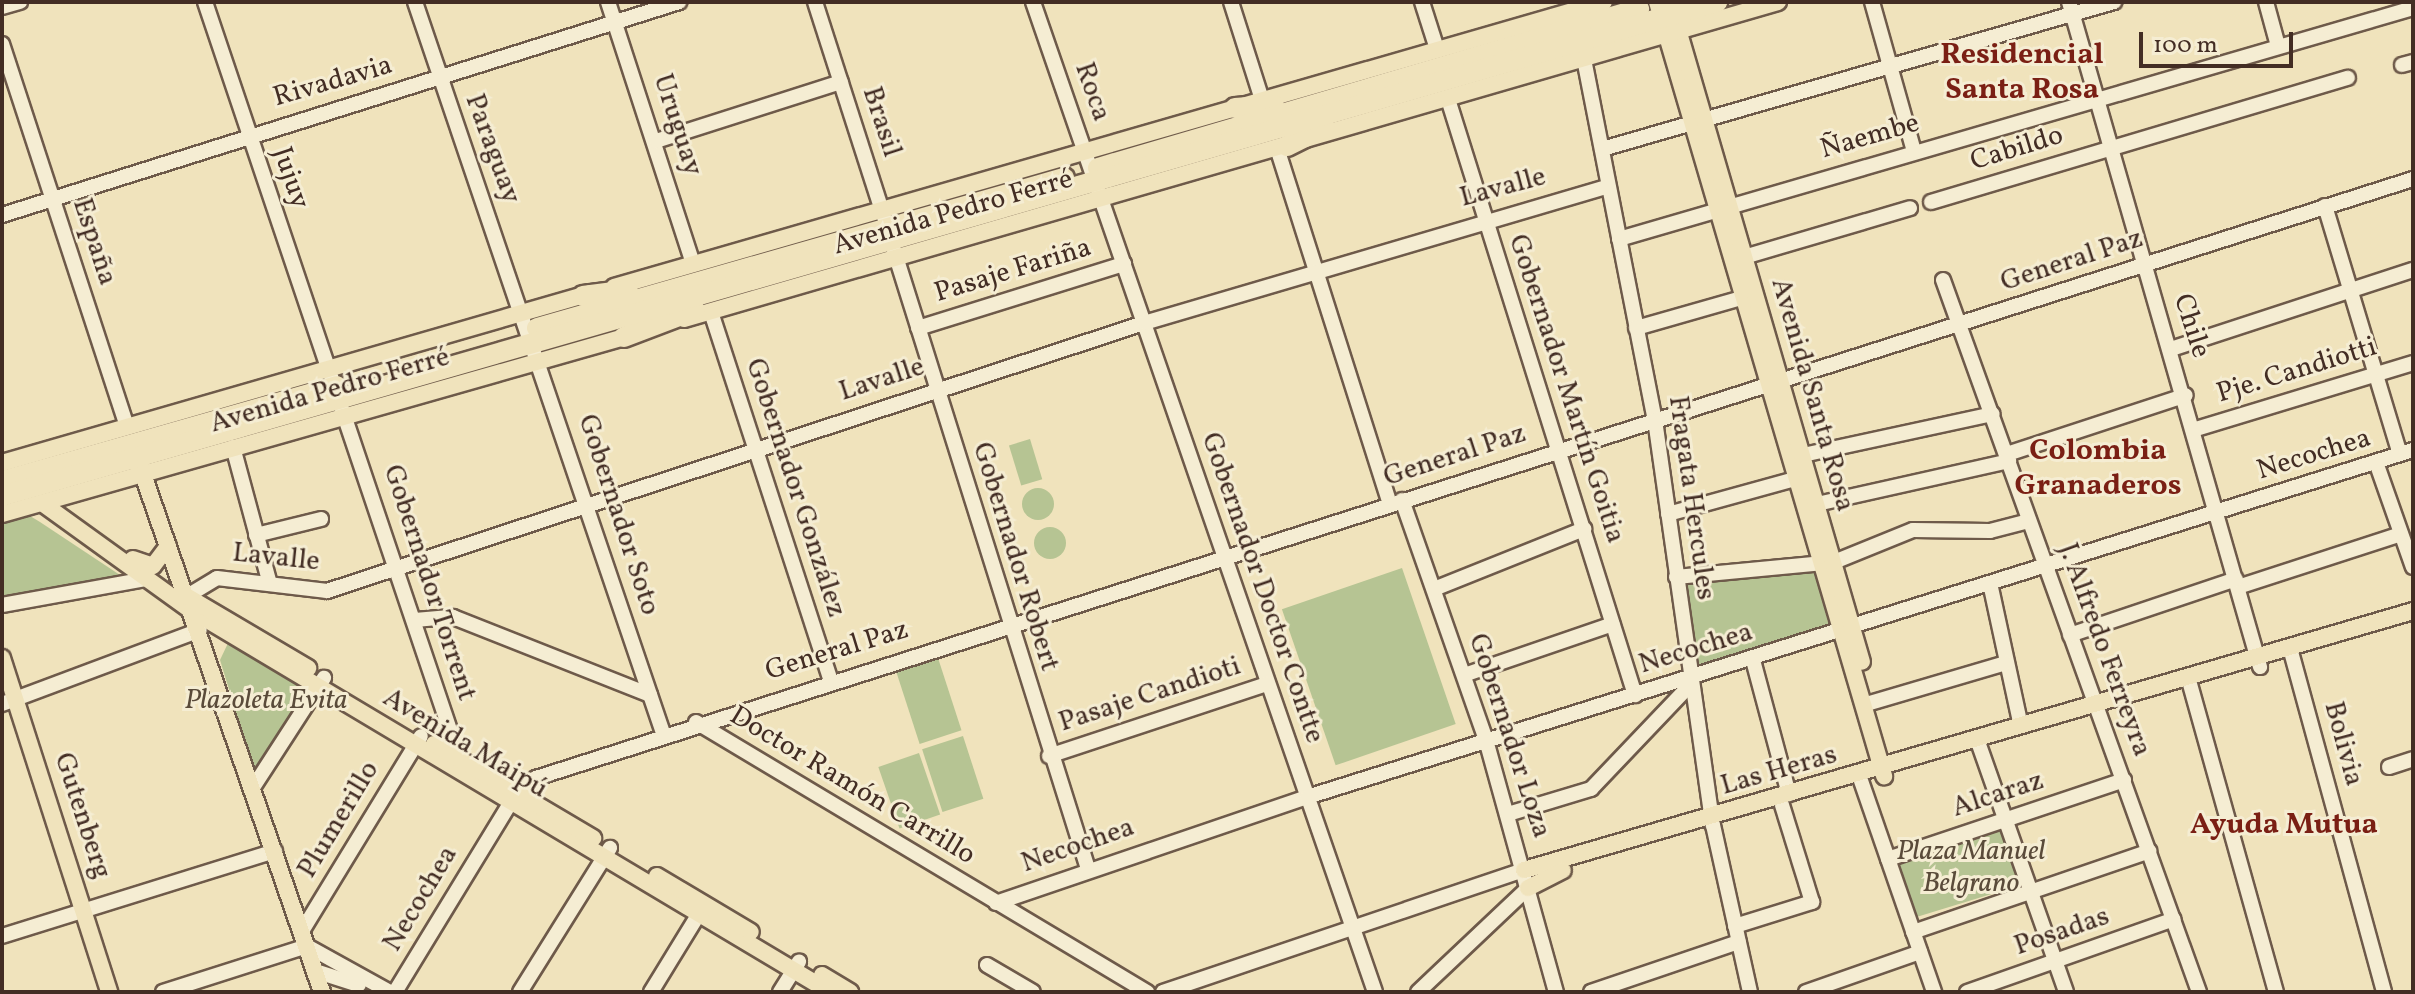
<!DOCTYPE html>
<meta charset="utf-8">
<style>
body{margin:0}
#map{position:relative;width:2415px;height:994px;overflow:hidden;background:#f0e3bc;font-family:Vollkorn,serif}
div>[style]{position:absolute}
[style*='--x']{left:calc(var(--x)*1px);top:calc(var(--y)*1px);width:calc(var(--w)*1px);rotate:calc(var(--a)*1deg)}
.green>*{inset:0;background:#b6c493;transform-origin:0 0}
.round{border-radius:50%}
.roads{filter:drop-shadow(2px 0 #6e5a4a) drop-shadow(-2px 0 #6e5a4a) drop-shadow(0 2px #6e5a4a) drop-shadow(0 -2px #6e5a4a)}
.minor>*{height:14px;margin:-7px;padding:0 7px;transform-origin:7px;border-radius:7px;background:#f5edd3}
.major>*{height:16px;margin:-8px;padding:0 8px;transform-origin:8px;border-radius:8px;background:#f0e3bc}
.highway>*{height:20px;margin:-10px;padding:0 10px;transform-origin:10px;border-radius:10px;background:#f0e3bc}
span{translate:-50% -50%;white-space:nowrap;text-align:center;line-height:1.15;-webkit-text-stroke:6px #f5edd3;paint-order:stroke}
.street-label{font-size:28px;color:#432d24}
.park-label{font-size:28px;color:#5a4b3a;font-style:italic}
.neighbourhood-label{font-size:30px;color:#7a1f14;font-weight:700}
.frame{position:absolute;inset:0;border:4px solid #432d24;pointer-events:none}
.scale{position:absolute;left:2139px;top:32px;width:154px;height:36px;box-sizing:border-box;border:4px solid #432d24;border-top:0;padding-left:10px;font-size:24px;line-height:28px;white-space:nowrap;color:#432d24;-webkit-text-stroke:6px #f5edd3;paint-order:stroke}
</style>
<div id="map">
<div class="green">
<i style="left:1030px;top:439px;width:42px;height:22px;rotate:73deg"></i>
<i class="round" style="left:1022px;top:488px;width:32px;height:32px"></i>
<i style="clip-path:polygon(25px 513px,40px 522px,123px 577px,2px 600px,2px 520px)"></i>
<i class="round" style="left:1034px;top:527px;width:32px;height:32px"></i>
<i style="clip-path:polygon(1812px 564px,1829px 625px,1692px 667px,1681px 583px)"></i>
<i style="left:1402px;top:568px;width:165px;height:127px;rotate:71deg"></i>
<i style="clip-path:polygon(229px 641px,310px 689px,255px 774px,220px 660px)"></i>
<i style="left:938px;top:658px;width:76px;height:44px;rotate:72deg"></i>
<i style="left:963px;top:736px;width:66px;height:43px;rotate:72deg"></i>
<i style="left:919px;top:753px;width:65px;height:43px;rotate:71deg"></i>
<i style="left:2005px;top:824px;width:63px;height:116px;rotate:73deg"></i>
</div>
<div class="roads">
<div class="minor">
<i style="--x:205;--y:2;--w:787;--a:71.4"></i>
<i style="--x:456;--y:748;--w:16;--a:104"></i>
<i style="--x:415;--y:2;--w:772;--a:71.26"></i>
<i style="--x:608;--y:2;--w:275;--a:72"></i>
<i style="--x:815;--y:2;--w:229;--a:72.2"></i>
<i style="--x:1033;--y:2;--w:1047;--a:70.94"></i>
<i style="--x:1231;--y:2;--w:103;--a:72.4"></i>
<i style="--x:1422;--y:2;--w:49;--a:72.3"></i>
<i style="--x:1872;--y:2;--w:155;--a:74.3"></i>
<i style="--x:2069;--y:2;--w:692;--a:73.97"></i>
<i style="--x:2266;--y:2;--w:46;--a:74.7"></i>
<i style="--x:2;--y:7;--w:19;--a:-16"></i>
<i style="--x:2;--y:44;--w:403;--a:71.9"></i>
<i style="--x:1584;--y:59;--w:368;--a:78.9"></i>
<i style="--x:1655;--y:420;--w:409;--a:81.9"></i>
<i style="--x:1713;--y:825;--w:171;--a:77.5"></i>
<i style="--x:2402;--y:65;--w:11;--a:-15"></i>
<i style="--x:1448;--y:99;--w:625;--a:72.58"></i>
<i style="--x:656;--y:141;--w:194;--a:-17.7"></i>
<i style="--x:1277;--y:148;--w:374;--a:72.4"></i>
<i style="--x:1602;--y:149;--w:533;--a:-16.02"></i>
<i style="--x:1931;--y:202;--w:435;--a:-16.6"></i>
<i style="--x:2325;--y:206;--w:259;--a:73.2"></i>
<i style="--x:2;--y:215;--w:710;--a:-17.46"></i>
<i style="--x:1619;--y:239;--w:827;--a:-16.22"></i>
<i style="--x:893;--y:247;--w:652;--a:72.59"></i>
<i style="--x:1744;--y:257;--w:173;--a:-16.4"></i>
<i style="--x:1943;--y:280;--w:757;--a:70.22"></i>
<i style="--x:711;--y:312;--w:386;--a:72"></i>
<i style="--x:918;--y:328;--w:216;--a:-17.3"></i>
<i style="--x:1636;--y:328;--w:124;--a:-15.9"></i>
<i style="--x:2171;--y:349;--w:255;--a:-18.1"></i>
<i style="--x:2196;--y:429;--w:227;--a:-16.9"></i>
<i style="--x:233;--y:447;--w:142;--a:74.9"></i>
<i style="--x:2007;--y:454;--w:188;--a:-18.2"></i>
<i style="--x:1803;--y:455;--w:194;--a:-12.2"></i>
<i style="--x:2377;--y:465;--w:108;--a:70.6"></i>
<i style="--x:1402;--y:500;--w:254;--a:70.7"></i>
<i style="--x:1486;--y:740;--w:262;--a:74.5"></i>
<i style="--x:1817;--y:504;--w:197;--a:-12.6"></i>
<i style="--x:1668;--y:514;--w:143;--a:-15.4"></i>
<i style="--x:256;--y:535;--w:67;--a:-13.8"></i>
<i style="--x:1676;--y:577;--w:159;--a:-5.4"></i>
<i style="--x:1834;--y:562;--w:85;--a:-22.1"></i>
<i style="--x:1913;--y:530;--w:77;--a:0.7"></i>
<i style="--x:1990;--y:531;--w:40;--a:-14.4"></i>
<i style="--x:1990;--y:583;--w:146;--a:77.8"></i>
<i style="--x:2238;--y:587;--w:171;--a:-18"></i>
<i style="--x:1434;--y:589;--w:162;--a:-21.8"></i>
<i style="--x:179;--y:601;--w:44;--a:-31.2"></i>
<i style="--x:217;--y:578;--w:111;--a:6.7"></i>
<i style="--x:327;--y:591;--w:860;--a:-18.16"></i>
<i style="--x:1144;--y:323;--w:484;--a:-16.4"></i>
<i style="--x:2;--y:605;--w:147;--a:-10.2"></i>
<i style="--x:415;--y:620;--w:38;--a:-5"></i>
<i style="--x:453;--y:617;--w:212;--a:21.6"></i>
<i style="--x:2070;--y:635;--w:175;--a:-18.6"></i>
<i style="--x:2290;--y:648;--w:357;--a:74.7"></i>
<i style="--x:1753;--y:660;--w:139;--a:75"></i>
<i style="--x:1464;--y:675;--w:157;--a:-18.9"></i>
<i style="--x:2188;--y:677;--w:327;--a:74.4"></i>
<i style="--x:2;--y:704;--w:211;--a:-20.5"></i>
<i style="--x:1863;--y:705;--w:149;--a:-16.4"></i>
<i style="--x:696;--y:722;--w:526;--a:30.91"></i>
<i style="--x:1977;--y:739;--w:268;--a:70.6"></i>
<i style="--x:1049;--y:756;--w:230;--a:-18.3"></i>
<i style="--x:2389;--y:767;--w:25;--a:-18"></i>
<i style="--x:1859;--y:775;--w:230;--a:70.9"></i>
<i style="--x:254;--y:786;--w:129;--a:-57.1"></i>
<i style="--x:1508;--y:814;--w:87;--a:-16.8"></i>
<i style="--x:1591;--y:789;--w:144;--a:-46.4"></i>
<i style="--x:1888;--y:859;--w:249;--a:-18.5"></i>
<i style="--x:996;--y:903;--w:329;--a:-18.8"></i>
<i style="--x:1307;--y:797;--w:1159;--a:-17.42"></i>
<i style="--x:1735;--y:926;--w:81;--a:-17.3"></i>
<i style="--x:1812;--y:902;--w:102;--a:-107.2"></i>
<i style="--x:302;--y:931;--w:228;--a:-58.6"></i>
<i style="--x:1913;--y:932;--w:250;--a:-18.9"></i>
<i style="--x:2;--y:936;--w:286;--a:-17.3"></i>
<i style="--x:987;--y:965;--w:53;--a:30.4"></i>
<i style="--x:315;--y:971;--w:46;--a:17.7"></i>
<i style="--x:163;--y:992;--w:151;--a:-17.7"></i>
<i style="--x:307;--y:946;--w:95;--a:29"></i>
<i style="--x:395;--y:992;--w:223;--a:-58.6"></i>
<i style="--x:511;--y:802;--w:35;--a:-44"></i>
<i style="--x:536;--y:778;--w:1970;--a:-17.7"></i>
<i style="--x:520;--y:992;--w:170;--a:-58"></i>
<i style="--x:651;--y:992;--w:100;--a:-58.5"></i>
<i style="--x:780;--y:992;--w:36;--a:-58"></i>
<i style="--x:1163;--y:992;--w:381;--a:-18.7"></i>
<i style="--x:1418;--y:992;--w:151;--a:-43.4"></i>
<i style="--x:1591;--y:992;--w:156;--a:-18.7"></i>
<i style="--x:1806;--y:992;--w:121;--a:-19.3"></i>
<i style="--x:1967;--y:992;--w:219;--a:-19.4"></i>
</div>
<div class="major">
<i style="--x:1657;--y:2;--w:807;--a:73.65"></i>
<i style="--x:1670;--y:2;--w:687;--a:73.78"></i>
<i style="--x:614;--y:287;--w:1030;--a:-16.06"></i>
<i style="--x:684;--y:319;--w:1139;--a:-16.16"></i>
<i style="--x:2;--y:463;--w:613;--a:-16.1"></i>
<i style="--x:139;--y:463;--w:560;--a:70.92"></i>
<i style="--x:42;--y:503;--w:185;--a:35.8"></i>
<i style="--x:192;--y:611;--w:743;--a:30.84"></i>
<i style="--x:2;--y:514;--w:658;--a:-15.87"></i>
<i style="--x:133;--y:559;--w:21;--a:19"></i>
<i style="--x:153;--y:566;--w:25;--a:-53"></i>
<i style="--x:186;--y:596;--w:142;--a:30.5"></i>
<i style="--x:2;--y:658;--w:351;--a:72.2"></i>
<i style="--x:434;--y:744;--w:185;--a:30.6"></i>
<i style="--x:1524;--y:870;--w:926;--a:-16.24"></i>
<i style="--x:657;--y:876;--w:109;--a:30.8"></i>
<i style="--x:1528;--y:888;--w:39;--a:-27"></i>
<i style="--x:822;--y:975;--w:33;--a:31"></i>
</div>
<div class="highway">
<i style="--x:1235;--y:108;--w:39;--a:-4"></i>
<i style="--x:1287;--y:146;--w:42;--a:-26.6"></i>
<i style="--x:1098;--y:168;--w:564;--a:-16.38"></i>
<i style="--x:583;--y:296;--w:45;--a:-7.6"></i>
<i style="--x:537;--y:328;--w:548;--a:-15.89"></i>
<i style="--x:624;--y:337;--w:76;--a:-20.8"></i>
<i style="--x:2;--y:481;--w:348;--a:-15.8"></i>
<i style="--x:2;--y:496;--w:1785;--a:-16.07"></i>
</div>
</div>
<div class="street-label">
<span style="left:333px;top:82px;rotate:-16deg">Rivadavia</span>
<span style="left:1092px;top:92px;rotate:71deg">Roca</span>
<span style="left:881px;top:122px;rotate:72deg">Brasil</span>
<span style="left:677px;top:125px;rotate:72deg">Uruguay</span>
<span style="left:1870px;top:137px;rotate:-16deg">Ñaembe</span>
<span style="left:492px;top:149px;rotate:70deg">Paraguay</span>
<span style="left:2017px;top:149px;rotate:-17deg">Cabildo</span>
<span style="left:290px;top:178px;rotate:71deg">Jujuy</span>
<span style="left:1503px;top:188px;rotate:-15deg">Lavalle</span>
<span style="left:953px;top:213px;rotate:-16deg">Avenida Pedro Ferré</span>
<span style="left:94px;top:242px;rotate:72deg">España</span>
<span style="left:2072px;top:261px;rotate:-18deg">General Paz</span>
<span style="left:1013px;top:271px;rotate:-17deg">Pasaje Fariña</span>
<span style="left:2191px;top:326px;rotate:72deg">Chile</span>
<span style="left:2297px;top:371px;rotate:-17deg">Pje. Candiotti</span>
<span style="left:882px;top:380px;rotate:-18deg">Lavalle</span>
<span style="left:1566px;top:389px;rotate:72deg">Gobernador Martín Goitia</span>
<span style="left:330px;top:391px;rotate:-16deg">Avenida Pedro Ferré</span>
<span style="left:1812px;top:395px;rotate:74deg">Avenida Santa Rosa</span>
<span style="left:2314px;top:455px;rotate:-17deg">Necochea</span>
<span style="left:1455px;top:456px;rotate:-18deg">General Paz</span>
<span style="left:795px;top:488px;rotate:72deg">Gobernador González</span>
<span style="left:1691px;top:498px;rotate:82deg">Fragata Hercules</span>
<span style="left:618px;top:515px;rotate:72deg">Gobernador Soto</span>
<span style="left:1015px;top:557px;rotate:73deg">Gobernador Robert</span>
<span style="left:276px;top:558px;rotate:6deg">Lavalle</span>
<span style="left:429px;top:583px;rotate:72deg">Gobernador Torrent</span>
<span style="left:1262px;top:588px;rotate:71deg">Gobernador Doctor Contte</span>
<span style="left:1696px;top:649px;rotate:-17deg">Necochea</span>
<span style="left:2104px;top:650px;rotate:70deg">J. Alfredo Ferreyra</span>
<span style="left:837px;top:651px;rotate:-17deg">General Paz</span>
<span style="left:1150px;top:695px;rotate:-18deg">Pasaje Candioti</span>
<span style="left:1509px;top:736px;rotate:72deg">Gobernador Loza</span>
<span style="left:465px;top:744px;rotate:31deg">Avenida Maipú</span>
<span style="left:2343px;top:744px;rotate:75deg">Bolivia</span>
<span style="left:1779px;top:771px;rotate:-16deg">Las Heras</span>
<span style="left:852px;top:786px;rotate:31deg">Doctor Ramón Carrillo</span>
<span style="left:1998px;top:795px;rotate:-18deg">Alcaraz</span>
<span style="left:82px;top:816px;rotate:72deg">Gutenberg</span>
<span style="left:339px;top:820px;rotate:-59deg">Plumerillo</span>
<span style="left:1078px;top:846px;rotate:-19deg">Necochea</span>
<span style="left:421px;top:899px;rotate:-59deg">Necochea</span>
<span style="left:2062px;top:932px;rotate:-19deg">Posadas</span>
</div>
<div class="park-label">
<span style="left:266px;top:701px">Plazoleta Evita</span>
<span style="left:1971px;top:868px">Plaza Manuel<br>Belgrano</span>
</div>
<div class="neighbourhood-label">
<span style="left:2022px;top:72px">Residencial<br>Santa Rosa</span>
<span style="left:2098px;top:468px">Colombia<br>Granaderos</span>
<span style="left:2284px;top:825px">Ayuda Mutua</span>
</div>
<div class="frame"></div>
<div class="scale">100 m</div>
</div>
